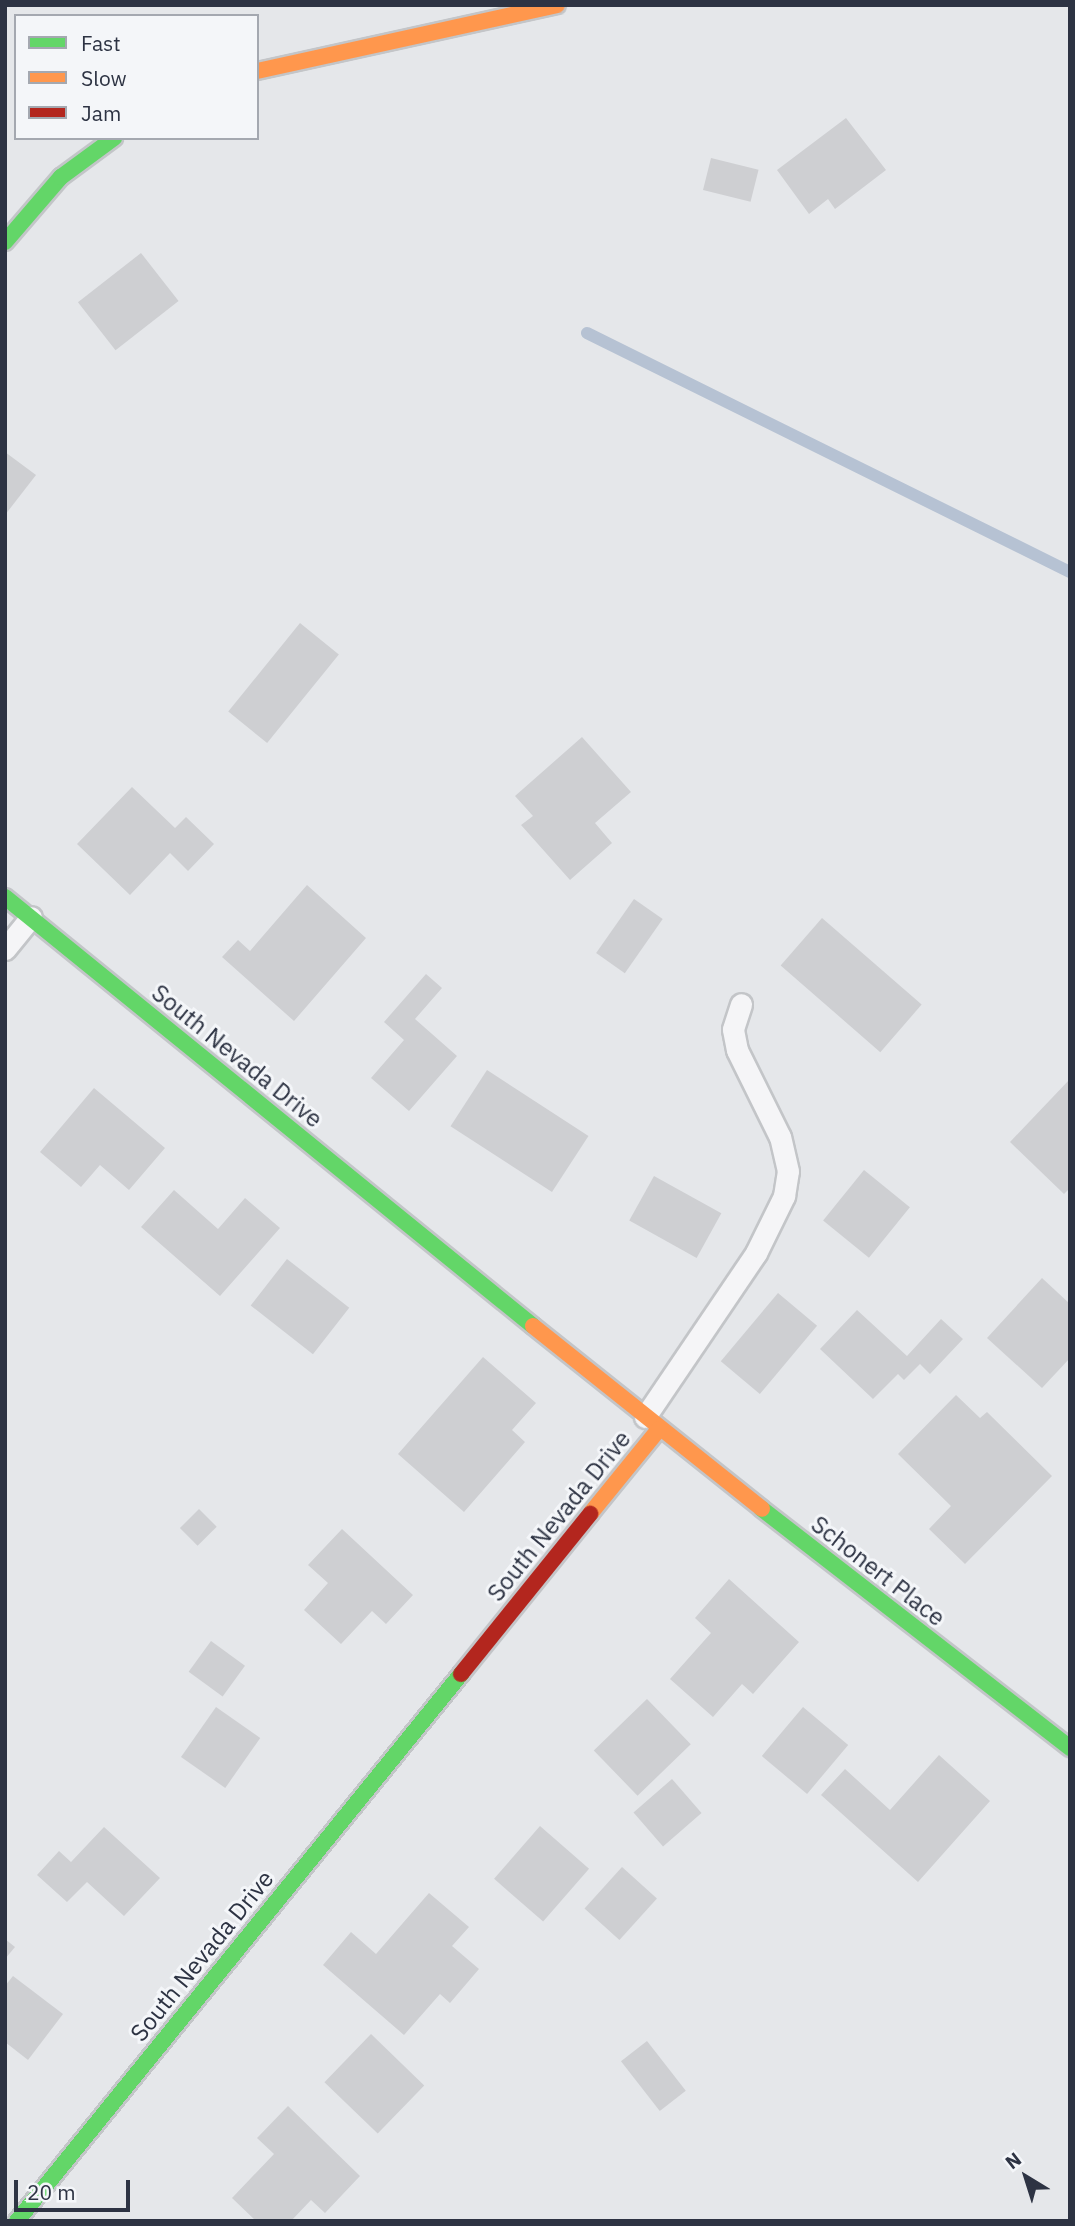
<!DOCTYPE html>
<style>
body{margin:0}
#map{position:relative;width:1075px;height:2226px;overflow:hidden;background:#e5e7ea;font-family:"IBM Plex Sans",sans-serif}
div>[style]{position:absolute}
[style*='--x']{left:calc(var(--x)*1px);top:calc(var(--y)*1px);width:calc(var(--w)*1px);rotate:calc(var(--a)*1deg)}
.stream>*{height:12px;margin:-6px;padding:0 6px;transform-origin:6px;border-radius:6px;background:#b6c2d3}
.building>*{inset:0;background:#cecfd2;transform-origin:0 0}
.roads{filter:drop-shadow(2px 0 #c3c5c8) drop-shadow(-2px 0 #c3c5c8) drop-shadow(0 2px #c3c5c8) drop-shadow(0 -2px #c3c5c8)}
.lane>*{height:21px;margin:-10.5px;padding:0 10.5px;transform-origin:10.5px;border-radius:10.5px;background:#f5f5f7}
.fast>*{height:16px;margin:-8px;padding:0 8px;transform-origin:8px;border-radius:8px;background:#63d668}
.slow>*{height:16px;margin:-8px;padding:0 8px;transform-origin:8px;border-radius:8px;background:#ff974d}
.jam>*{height:16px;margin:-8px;padding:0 8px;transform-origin:8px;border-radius:8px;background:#b3261e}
span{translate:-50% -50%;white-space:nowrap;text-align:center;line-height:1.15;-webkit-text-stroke:6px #f4f6f9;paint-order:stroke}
.street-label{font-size:24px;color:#2d3343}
.frame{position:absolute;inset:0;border:7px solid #2d3343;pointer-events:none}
.legend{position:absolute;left:14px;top:14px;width:245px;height:126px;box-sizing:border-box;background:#f4f6f9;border:2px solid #a4a8b0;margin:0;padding:9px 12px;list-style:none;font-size:21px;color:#2d3343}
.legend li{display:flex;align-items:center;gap:14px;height:35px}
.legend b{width:35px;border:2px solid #a4a8b0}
.north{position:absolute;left:991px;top:2142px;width:70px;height:70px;-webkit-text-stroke:5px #f4f6f9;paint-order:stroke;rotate:322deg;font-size:19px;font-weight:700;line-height:28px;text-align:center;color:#2d3343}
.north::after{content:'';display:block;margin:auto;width:24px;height:32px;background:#2d3343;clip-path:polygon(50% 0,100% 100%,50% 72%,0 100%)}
.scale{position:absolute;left:14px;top:2180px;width:116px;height:32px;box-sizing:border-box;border:4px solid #2d3343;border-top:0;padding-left:9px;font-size:21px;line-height:24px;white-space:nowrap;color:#2d3343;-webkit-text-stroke:5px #f4f6f9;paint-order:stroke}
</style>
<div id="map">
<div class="stream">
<i style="--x:587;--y:333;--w:539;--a:26.33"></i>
</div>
<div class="building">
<i style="clip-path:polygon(846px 118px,886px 170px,835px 209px,828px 199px,809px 214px,777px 170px)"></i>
<i style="left:711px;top:158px;width:49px;height:33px;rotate:14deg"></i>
<i style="left:141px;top:253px;width:61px;height:80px;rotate:52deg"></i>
<i style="clip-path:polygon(5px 452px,36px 475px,5px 515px)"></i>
<i style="left:300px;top:623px;width:50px;height:114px;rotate:39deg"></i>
<i style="clip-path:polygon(582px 737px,631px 792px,595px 823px,612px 843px,570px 880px,521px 825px,533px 816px,515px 796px)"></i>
<i style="clip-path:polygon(132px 787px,175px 828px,186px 817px,214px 844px,188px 871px,170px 853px,130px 895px,77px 844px)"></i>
<i style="clip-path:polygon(307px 885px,366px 938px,294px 1021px,222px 957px,238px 940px,250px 951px)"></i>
<i style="left:634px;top:899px;width:35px;height:66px;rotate:35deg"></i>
<i style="left:822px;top:918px;width:132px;height:63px;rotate:41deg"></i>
<i style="clip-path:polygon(426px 974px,442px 988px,415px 1019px,457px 1056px,409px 1111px,371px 1078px,404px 1040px,384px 1022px)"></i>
<i style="left:487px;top:1070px;width:121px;height:67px;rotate:33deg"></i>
<i style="clip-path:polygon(1070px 1079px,1070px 1188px,1064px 1194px,1010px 1142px)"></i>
<i style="clip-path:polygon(94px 1088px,165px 1148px,129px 1190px,100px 1165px,81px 1187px,40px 1152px)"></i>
<i style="left:864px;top:1170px;width:59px;height:65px;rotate:39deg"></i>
<i style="left:654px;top:1176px;width:77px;height:51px;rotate:29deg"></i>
<i style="clip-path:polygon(174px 1190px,218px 1229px,245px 1198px,280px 1228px,220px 1296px,141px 1227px)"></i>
<i style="left:287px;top:1259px;width:79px;height:59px;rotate:38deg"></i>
<i style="clip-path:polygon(1042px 1278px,1070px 1304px,1070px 1358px,1042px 1388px,987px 1338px)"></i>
<i style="left:778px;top:1293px;width:51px;height:89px;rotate:40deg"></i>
<i style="clip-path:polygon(857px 1310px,907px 1356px,941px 1319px,963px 1339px,930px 1374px,920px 1364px,904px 1380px,898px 1374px,873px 1399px,820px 1349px)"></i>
<i style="clip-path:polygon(483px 1357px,536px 1403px,512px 1430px,525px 1442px,464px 1512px,398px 1454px)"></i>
<i style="clip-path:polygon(956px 1395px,980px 1418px,987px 1412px,1052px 1476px,965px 1564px,929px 1529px,951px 1506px,898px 1454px)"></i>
<i style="left:199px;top:1509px;width:25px;height:27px;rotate:45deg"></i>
<i style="clip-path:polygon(342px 1529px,413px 1595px,386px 1624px,372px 1611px,341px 1644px,304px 1610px,328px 1583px,308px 1565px)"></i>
<i style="clip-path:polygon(729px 1579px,799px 1642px,753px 1694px,742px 1684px,713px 1717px,670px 1679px,711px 1633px,695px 1618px)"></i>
<i style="left:211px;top:1641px;width:42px;height:38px;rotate:36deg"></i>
<i style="left:647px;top:1699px;width:63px;height:74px;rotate:46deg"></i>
<i style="left:216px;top:1707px;width:54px;height:61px;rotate:35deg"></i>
<i style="left:803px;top:1707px;width:59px;height:64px;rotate:40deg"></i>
<i style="clip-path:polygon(939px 1755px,990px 1801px,918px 1882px,821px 1795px,845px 1769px,890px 1810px)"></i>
<i style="left:672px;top:1779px;width:45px;height:51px;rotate:49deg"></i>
<i style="left:540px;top:1826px;width:65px;height:70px;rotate:41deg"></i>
<i style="clip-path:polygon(104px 1827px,160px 1878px,124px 1916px,87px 1882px,67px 1902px,37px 1875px,59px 1851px,71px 1862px)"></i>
<i style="left:622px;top:1867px;width:47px;height:56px;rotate:42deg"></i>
<i style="clip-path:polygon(429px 1893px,469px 1927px,452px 1946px,479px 1969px,450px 2003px,440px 1994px,404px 2035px,323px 1965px,351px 1932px,376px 1954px)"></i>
<i style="clip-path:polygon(5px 1939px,15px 1947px,5px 1959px)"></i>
<i style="clip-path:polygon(13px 1976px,63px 2014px,28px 2060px,5px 2042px,5px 1986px)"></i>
<i style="left:371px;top:2034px;width:74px;height:67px;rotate:44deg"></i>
<i style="left:647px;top:2041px;width:63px;height:33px;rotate:52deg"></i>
<i style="clip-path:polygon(288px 2106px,360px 2176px,325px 2213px,311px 2200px,291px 2221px,256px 2221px,232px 2198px,274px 2154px,257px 2138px)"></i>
</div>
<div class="roads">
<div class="lane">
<i style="--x:5;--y:949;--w:41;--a:-50.9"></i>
<i style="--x:645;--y:1417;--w:198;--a:-55.9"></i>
<i style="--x:756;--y:1253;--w:64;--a:-63.8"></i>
<i style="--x:784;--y:1196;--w:25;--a:-81"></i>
<i style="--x:788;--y:1171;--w:35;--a:-103"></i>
<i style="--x:780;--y:1137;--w:97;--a:-116.3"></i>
<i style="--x:737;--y:1050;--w:21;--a:-101"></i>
<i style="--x:733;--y:1029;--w:26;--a:-72"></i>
</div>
<div class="fast">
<i style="--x:5;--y:242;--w:86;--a:-49.3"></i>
<i style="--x:61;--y:177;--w:66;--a:-36.3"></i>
<i style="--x:5;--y:897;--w:680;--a:39.09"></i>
<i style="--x:762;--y:1509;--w:390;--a:37.8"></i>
<i style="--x:17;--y:2221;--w:705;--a:-50.93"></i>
</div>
<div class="slow">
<i style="--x:257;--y:71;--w:307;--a:-12.4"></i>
<i style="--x:533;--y:1326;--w:293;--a:38.6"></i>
<i style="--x:590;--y:1514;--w:109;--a:-50.9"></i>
</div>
<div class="jam">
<i style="--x:461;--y:1674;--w:206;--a:-51.1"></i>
</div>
</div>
<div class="street-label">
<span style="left:237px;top:1056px;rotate:39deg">South Nevada Drive</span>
<span style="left:559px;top:1516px;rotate:-51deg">South Nevada Drive</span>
<span style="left:878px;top:1571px;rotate:38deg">Schonert Place</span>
<span style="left:202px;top:1956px;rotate:-51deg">South Nevada Drive</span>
</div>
<div class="frame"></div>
<ul class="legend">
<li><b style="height:9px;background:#63d668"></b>Fast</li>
<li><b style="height:9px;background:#ff974d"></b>Slow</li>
<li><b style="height:9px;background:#b3261e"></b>Jam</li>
</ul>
<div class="north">N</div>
<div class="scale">20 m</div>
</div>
